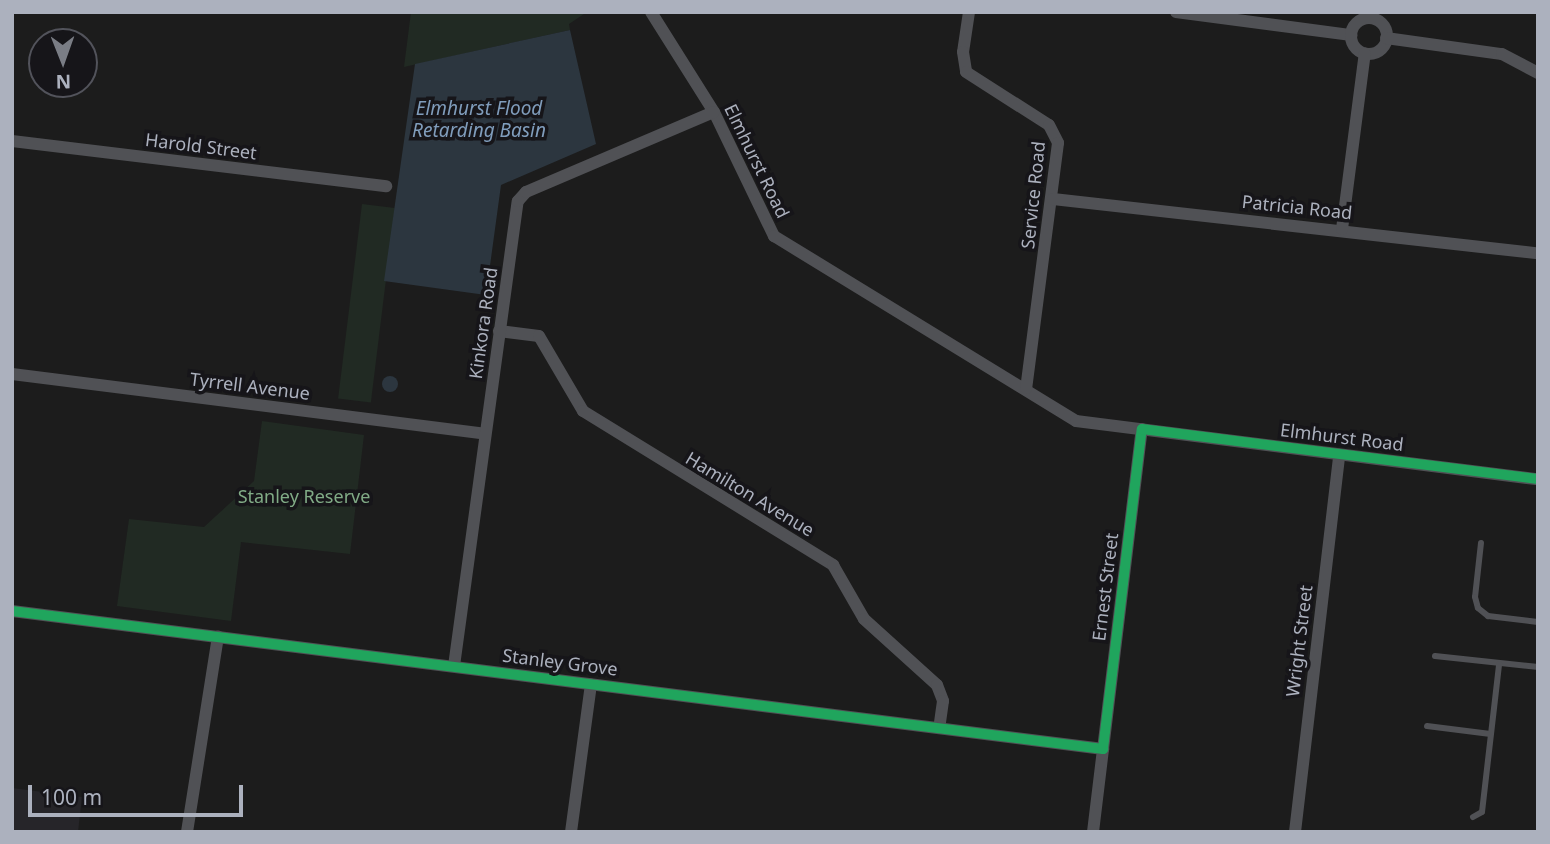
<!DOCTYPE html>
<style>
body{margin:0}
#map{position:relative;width:1550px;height:844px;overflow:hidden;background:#1c1c1c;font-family:"Noto Sans",sans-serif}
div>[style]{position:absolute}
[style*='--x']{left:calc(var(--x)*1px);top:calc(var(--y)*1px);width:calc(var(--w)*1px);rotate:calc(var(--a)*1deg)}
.built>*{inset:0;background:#262529}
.green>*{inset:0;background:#212a23;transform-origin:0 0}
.water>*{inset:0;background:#2c363f}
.round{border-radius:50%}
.lane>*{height:6px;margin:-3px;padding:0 3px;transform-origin:3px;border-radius:3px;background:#505155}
.street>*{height:12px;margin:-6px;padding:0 6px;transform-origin:6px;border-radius:6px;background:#505155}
.street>.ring{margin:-6px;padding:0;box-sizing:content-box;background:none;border:12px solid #505155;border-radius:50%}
.cycleway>*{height:10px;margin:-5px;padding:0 5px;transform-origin:5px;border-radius:5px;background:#20a55d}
span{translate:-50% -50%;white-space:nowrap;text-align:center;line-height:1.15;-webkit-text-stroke:7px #161519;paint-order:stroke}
.street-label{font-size:18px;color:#acb1be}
.park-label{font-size:18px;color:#81ab86}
.water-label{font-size:19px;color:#809dbc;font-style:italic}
.frame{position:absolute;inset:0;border:14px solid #acb1be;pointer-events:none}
.north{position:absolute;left:28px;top:28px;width:70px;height:70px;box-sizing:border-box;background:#161519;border:2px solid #52535b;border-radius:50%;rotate:179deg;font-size:19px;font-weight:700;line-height:28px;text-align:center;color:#acb1be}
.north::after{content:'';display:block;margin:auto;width:24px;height:32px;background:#7a7d85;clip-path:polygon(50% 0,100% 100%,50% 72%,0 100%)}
.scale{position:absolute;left:28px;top:785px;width:215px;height:32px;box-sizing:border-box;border:4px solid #acb1be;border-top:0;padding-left:9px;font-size:21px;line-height:24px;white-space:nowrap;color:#acb1be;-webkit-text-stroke:5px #161519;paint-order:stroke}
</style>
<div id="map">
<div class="built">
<i style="clip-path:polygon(12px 788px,82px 797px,78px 832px,12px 832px)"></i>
</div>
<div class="green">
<i style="clip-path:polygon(411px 12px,587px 12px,569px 24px,570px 30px,404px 67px)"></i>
<i style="left:362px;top:204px;width:33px;height:196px;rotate:7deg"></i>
<i style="clip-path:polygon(262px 421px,364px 435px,350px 554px,241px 542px,231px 621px,117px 606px,129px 519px,204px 527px,254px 481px)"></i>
</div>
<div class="water">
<i style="clip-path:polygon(570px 30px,596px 144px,501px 185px,486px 295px,384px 281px,415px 64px)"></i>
<i class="round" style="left:382px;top:376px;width:16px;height:16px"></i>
</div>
<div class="lane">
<i style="--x:1481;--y:543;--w:54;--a:96.3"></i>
<i style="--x:1475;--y:597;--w:11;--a:75"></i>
<i style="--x:1478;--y:608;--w:13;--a:39"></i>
<i style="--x:1488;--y:616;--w:50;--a:6.8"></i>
<i style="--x:1435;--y:656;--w:104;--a:6.1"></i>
<i style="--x:1427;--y:726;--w:64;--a:7.1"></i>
<i style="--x:1473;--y:817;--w:10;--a:-29"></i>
<i style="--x:1482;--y:812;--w:149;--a:-83.4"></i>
</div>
<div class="street">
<i style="--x:651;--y:12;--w:118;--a:57.8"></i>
<i style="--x:714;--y:112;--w:138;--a:64.2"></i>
<i style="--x:774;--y:236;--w:354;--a:31.5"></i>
<i style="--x:1076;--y:421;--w:466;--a:7.2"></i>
<i style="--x:969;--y:12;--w:40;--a:98.5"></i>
<i style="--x:963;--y:52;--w:20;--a:81"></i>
<i style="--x:966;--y:72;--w:98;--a:32.6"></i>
<i style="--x:1049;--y:125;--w:20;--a:63"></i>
<i style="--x:1058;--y:143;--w:247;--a:97.4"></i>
<i style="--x:1176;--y:12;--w:177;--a:7.5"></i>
<i class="ring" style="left:1351px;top:18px;width:24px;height:24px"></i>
<i style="--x:1386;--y:38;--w:117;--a:7.9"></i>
<i style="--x:1502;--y:54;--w:41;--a:27.8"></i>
<i style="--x:12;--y:141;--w:377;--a:6.9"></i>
<i style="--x:1053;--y:199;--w:488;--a:6.4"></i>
<i style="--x:1342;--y:229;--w:177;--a:-82.6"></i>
<i style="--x:499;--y:331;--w:40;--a:7.1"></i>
<i style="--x:539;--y:336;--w:87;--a:59.6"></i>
<i style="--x:583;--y:411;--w:294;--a:31.6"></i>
<i style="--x:833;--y:565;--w:62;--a:60.1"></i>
<i style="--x:864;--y:619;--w:98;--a:42.1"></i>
<i style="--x:937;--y:685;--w:17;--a:69"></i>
<i style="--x:943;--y:701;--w:27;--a:98"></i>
<i style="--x:12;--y:374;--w:476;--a:7.2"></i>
<i style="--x:12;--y:611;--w:1100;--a:7.21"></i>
<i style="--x:454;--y:666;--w:469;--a:-82.2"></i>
<i style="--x:518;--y:201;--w:12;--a:-48"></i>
<i style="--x:526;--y:192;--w:204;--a:-23.1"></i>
<i style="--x:187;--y:832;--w:198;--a:-81"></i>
<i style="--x:571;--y:832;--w:149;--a:-82.3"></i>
<i style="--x:1093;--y:832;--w:406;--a:-83.1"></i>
<i style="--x:1295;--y:832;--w:380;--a:-83.3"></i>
</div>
<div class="cycleway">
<i style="--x:12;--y:611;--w:1100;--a:7.21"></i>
<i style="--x:1103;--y:749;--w:322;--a:-83.1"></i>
<i style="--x:1142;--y:429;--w:399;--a:7.2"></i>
</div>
<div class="street-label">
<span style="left:201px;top:146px;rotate:7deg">Harold Street</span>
<span style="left:757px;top:161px;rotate:64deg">Elmhurst Road</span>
<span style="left:1033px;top:195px;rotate:-84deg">Service Road</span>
<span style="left:1297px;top:207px;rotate:6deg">Patricia Road</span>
<span style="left:483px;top:323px;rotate:-82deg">Kinkora Road</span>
<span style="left:250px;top:386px;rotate:7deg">Tyrrell Avenue</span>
<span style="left:1342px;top:437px;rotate:7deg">Elmhurst Road</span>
<span style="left:750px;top:494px;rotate:31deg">Hamilton Avenue</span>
<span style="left:1105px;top:587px;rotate:-83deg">Ernest Street</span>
<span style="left:1299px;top:641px;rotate:-83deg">Wright Street</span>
<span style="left:560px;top:662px;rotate:7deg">Stanley Grove</span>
</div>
<div class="park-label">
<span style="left:304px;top:496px">Stanley Reserve</span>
</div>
<div class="water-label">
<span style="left:479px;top:120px">Elmhurst Flood<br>Retarding Basin</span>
</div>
<div class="frame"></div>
<div class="north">N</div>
<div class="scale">100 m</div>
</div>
